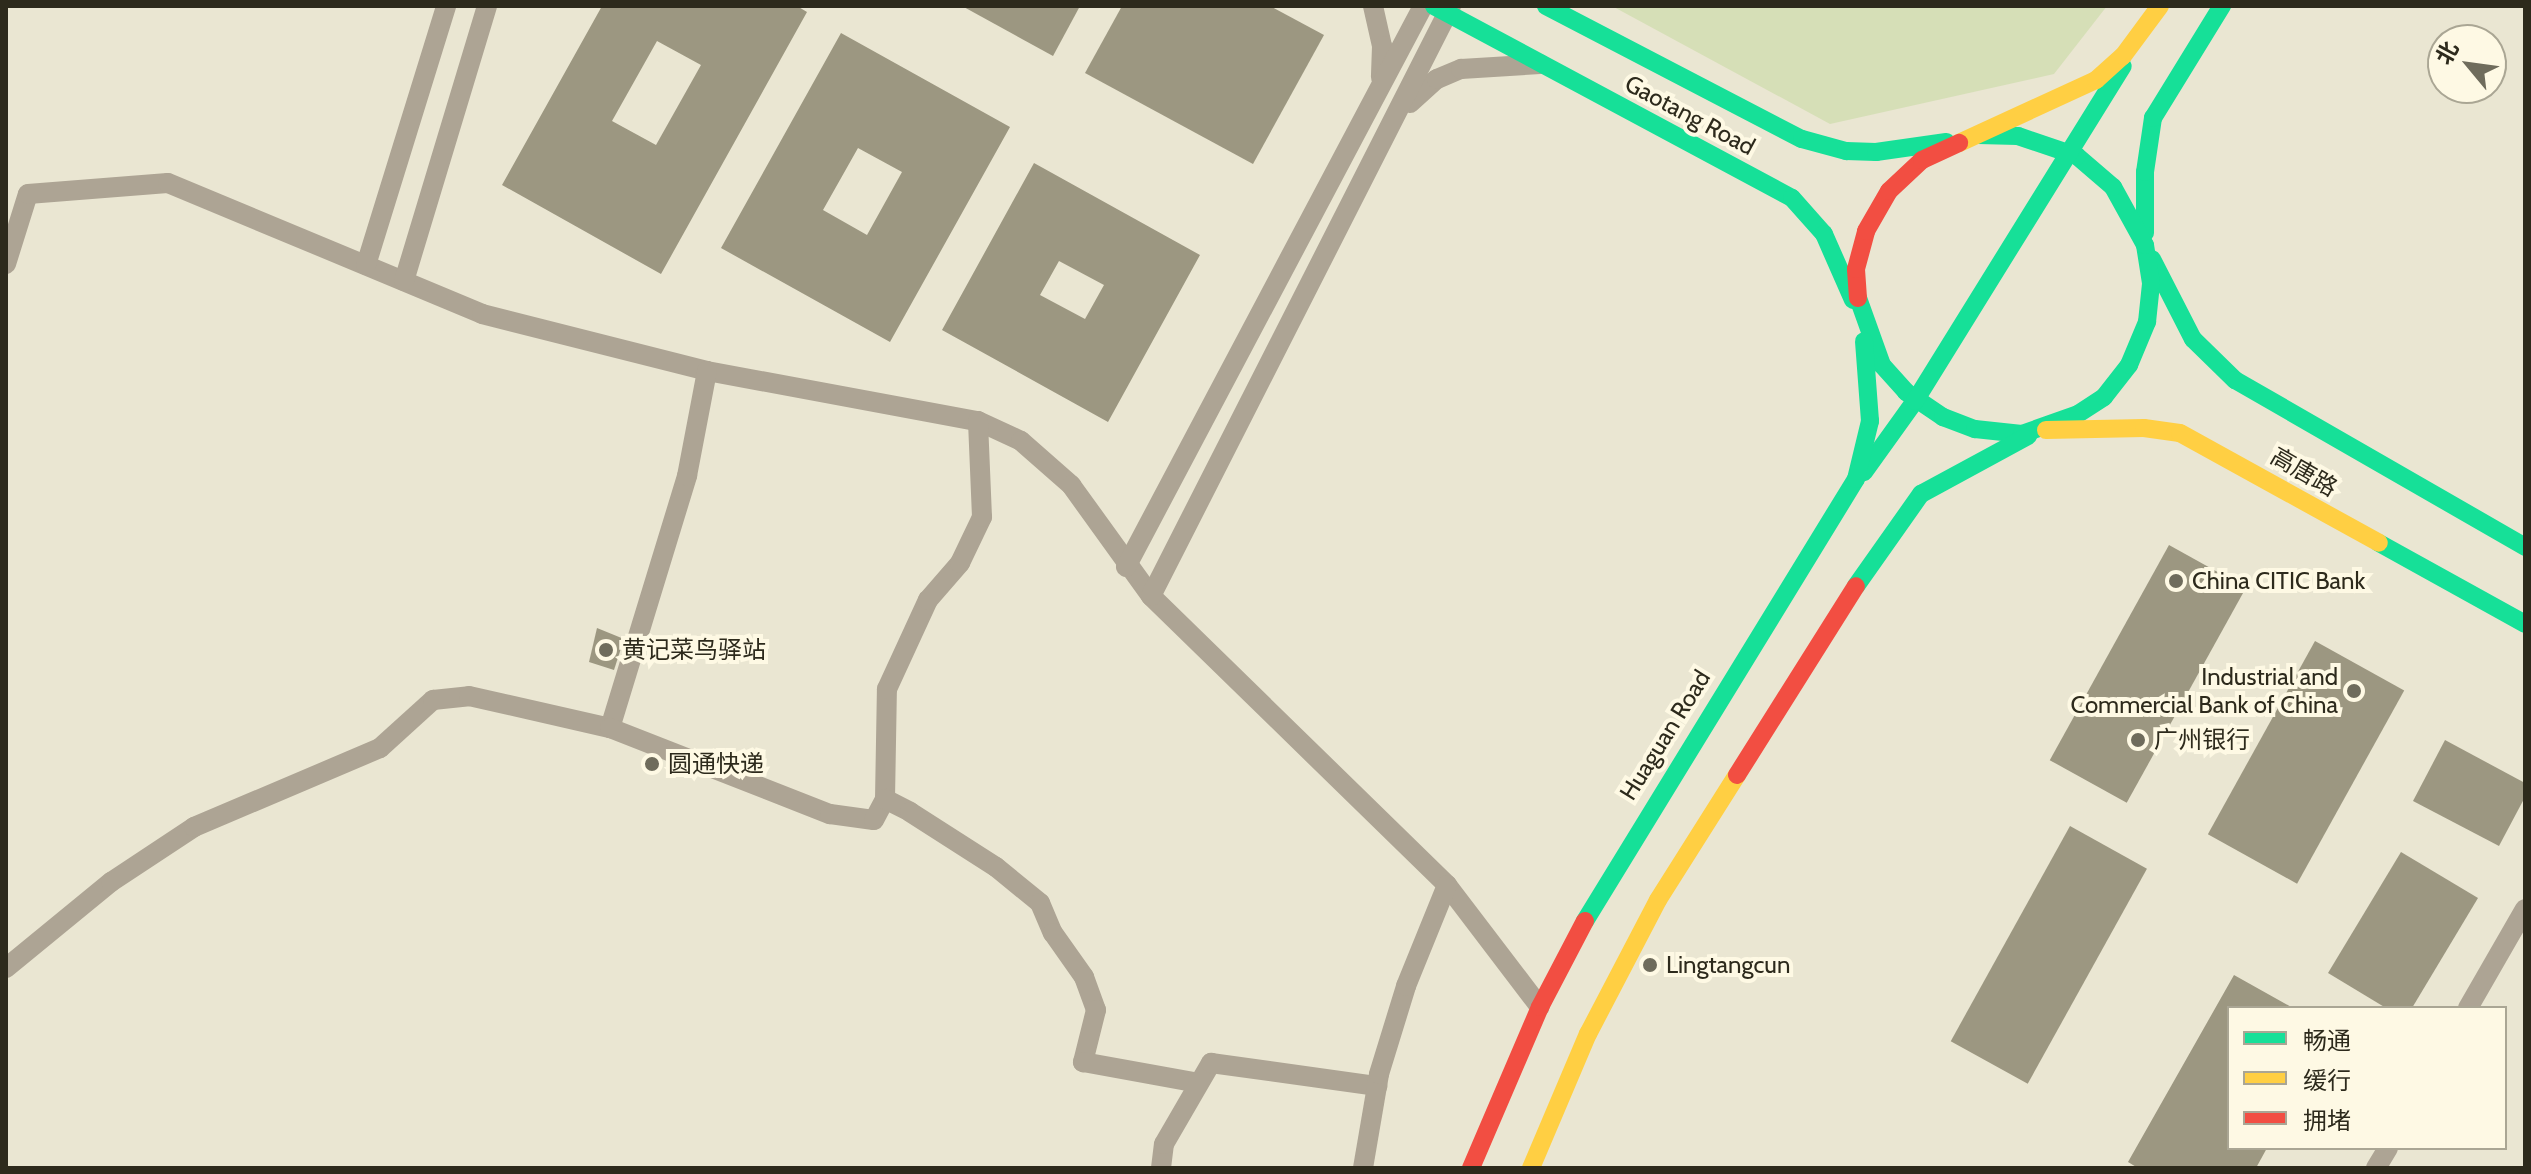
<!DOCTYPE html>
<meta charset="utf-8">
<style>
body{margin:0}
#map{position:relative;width:2531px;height:1174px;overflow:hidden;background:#eae6d2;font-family:Cabin,"Noto Sans SC",sans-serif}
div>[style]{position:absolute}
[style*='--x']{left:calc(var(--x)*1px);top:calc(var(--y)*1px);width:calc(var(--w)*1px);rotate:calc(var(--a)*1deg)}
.green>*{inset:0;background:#d6dfb7}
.building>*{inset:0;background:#9c9781;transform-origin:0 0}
.street>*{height:20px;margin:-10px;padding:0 10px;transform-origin:10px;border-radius:10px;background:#ada494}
.fast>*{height:18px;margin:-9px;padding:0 9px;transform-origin:9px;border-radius:9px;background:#16e098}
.slow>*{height:18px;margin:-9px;padding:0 9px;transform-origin:9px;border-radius:9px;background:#ffcf43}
.jam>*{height:18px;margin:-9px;padding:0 9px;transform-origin:9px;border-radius:9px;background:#f24e42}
.dots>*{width:22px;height:22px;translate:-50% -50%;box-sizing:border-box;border:4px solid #fef9e4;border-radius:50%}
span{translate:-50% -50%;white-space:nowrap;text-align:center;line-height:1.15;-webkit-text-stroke:8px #fef9e4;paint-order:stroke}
.street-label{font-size:24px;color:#2d2a1c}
.poi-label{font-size:24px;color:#2d2a1c}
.left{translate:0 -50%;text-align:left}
.right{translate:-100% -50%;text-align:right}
.frame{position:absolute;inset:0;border:8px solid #2d2a1c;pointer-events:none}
.legend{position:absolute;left:2227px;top:1006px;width:280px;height:144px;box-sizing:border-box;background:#fef9e4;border:2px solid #aaa694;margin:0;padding:10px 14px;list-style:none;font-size:24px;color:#2d2a1c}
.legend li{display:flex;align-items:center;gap:16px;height:40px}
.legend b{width:40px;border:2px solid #aaa694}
.north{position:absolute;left:2427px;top:24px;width:80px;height:80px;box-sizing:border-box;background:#fef9e4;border:2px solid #aaa694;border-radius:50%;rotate:299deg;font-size:22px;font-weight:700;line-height:32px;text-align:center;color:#2d2a1c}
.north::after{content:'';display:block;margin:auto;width:28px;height:36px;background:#6f6c5c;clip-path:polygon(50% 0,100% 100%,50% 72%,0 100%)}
</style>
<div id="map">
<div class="green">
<i style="clip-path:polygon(1612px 6px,2107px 6px,2054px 74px,1830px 124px)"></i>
</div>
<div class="building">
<i style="clip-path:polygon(evenodd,602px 6px,797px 6px,807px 12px,661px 274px,502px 185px,602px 6px,657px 41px,701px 65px,656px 145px,612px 121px,657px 41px)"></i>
<i style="clip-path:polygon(962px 6px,1080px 6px,1053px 56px)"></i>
<i style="clip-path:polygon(1122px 6px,1270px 6px,1324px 35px,1253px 164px,1085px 73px)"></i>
<i style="clip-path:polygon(evenodd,841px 33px,1010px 127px,890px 342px,721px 248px,841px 33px,858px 148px,902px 172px,867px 235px,823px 210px,858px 148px)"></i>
<i style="clip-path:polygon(evenodd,1034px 163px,1200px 255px,1108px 422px,942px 330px,1034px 163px,1059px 261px,1104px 285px,1085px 319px,1040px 295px,1059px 261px)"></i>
<i style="left:2169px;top:545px;width:88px;height:246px;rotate:29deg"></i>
<i style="clip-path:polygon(597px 628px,624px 639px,614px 670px,589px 662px)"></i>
<i style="left:2315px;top:641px;width:102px;height:221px;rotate:29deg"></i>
<i style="clip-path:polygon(2445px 740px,2525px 783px,2525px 797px,2499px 846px,2413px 801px)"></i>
<i style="left:2070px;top:826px;width:88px;height:246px;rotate:29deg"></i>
<i style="clip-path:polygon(2401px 852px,2478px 898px,2412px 1008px,2386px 1008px,2328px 973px)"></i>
<i style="clip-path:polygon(2234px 975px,2293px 1008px,2229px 1008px,2229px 1148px,2267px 1148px,2256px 1168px,2138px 1168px,2128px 1162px)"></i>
</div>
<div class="street">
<i style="--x:1373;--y:6;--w:41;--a:77.3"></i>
<i style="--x:1382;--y:46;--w:31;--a:92"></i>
<i style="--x:1410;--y:103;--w:36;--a:-42"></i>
<i style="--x:1437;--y:79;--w:26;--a:-23"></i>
<i style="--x:1461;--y:69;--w:79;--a:-3.6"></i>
<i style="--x:6;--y:264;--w:73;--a:-72.6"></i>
<i style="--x:28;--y:194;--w:140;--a:-4.5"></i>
<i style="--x:168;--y:183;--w:340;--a:22.6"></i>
<i style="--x:482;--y:314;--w:232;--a:14.2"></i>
<i style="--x:707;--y:371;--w:276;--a:10.5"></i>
<i style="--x:978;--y:421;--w:47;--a:24.9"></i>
<i style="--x:1021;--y:441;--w:67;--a:41.3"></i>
<i style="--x:1071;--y:485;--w:137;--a:54.2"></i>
<i style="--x:1151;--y:596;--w:414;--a:44.3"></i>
<i style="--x:1447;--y:885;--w:153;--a:52.7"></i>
<i style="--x:366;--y:265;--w:271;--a:-72.8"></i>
<i style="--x:404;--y:281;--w:287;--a:-73.2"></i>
<i style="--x:1126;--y:567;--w:635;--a:-62.1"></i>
<i style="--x:1151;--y:596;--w:662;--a:-63.05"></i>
<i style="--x:610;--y:728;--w:264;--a:-73"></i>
<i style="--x:687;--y:476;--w:107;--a:-79.2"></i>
<i style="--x:885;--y:799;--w:110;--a:-89"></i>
<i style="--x:887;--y:689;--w:98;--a:-65.3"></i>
<i style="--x:928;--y:600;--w:49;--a:-49.1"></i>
<i style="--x:960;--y:563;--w:51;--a:-64.4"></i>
<i style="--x:982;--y:517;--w:96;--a:-92.4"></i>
<i style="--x:6;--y:968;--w:136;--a:-39.3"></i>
<i style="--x:111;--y:882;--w:100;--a:-33.5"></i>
<i style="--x:194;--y:827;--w:202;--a:-23"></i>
<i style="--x:380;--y:748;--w:72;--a:-42.2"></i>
<i style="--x:433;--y:700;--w:36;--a:-6"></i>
<i style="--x:469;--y:696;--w:145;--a:12.8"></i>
<i style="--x:610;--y:728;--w:236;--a:21.4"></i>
<i style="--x:830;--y:814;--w:44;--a:7.8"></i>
<i style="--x:874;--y:820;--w:24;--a:-62"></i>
<i style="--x:885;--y:799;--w:28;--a:27"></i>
<i style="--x:910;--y:812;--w:102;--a:32.6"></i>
<i style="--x:996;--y:867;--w:57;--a:39.3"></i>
<i style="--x:1040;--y:903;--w:33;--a:67"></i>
<i style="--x:1053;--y:933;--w:54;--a:54.8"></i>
<i style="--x:1084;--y:977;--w:35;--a:70"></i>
<i style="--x:1096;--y:1010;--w:54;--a:104"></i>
<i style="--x:1083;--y:1062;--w:117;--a:10.3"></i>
<i style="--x:2468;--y:1008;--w:114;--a:-60.1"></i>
<i style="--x:1161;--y:1168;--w:24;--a:-83"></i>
<i style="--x:1164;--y:1144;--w:94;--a:-59.9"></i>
<i style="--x:1211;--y:1063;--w:168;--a:7.9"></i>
<i style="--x:1363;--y:1168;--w:95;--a:-80.3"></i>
<i style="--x:1379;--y:1074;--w:92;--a:-72.9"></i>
<i style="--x:1406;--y:986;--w:109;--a:-67.9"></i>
<i style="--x:2376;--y:1168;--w:23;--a:-59"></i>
</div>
<div class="fast">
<i style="--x:1434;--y:6;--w:406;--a:28.2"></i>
<i style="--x:1792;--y:198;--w:48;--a:48.4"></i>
<i style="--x:1824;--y:234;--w:72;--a:66.3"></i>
<i style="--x:1546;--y:6;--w:288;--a:27.5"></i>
<i style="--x:1802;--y:139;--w:46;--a:15.3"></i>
<i style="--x:1846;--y:151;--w:30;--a:2"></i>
<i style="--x:1876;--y:152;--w:71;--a:-8.1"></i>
<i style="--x:2145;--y:233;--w:61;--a:-90"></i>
<i style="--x:2145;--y:172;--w:55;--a:-81.6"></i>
<i style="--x:2153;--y:118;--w:132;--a:-58.4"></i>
<i style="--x:2152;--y:259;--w:90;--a:62.9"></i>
<i style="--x:2193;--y:339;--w:59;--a:44.3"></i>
<i style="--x:2235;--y:380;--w:335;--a:29.9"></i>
<i style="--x:1858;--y:298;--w:71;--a:70.3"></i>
<i style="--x:1882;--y:365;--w:36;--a:48"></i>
<i style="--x:1906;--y:392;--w:45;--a:34"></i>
<i style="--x:1943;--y:417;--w:34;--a:21"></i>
<i style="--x:1975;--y:429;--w:47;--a:6.1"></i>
<i style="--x:2022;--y:434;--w:59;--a:-19.7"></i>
<i style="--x:2078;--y:414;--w:31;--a:-33"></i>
<i style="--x:2104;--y:397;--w:41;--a:-52"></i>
<i style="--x:2129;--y:365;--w:47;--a:-67.3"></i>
<i style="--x:2147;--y:322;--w:39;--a:-84"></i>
<i style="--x:2151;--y:283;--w:38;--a:-99"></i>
<i style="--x:2145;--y:245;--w:66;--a:-118.9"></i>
<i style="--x:2113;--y:187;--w:48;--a:-139.3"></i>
<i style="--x:2077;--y:156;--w:62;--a:-161.3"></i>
<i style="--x:2018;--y:136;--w:40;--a:-178.6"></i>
<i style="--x:1864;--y:472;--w:87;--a:-54.3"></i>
<i style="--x:1915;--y:401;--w:394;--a:-58.2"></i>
<i style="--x:2379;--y:543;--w:167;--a:29"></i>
<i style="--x:1856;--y:586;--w:113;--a:-54.8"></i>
<i style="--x:1921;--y:494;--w:122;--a:-28.5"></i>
<i style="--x:1585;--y:921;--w:518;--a:-58.49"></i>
<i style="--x:1856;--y:479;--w:60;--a:-76.4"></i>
<i style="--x:1870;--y:421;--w:80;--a:-94.3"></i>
</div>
<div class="slow">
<i style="--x:1959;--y:143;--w:151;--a:-24.7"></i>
<i style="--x:2096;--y:80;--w:36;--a:-42"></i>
<i style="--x:2123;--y:56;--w:62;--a:-53.5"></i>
<i style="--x:2046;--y:430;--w:98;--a:-1.2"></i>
<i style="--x:2144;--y:428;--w:36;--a:8"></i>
<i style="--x:2180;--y:433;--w:227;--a:28.9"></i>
<i style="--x:1531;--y:1168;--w:146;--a:-67"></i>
<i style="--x:1588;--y:1034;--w:151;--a:-62.4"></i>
<i style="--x:1658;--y:900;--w:148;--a:-57.7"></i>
</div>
<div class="jam">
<i style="--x:1858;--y:298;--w:29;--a:-94"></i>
<i style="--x:1856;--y:269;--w:39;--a:-75"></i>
<i style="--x:1866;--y:231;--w:46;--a:-60.1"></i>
<i style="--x:1889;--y:191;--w:45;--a:-43.2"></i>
<i style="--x:1922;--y:160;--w:41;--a:-24.7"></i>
<i style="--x:1737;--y:775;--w:223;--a:-57.8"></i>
<i style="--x:1471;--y:1168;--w:175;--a:-66.8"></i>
<i style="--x:1540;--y:1007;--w:97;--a:-62.4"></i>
</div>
<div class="dots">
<i style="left:2176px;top:581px;background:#6f6c5c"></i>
<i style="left:606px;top:650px;background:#6f6c5c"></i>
<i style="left:2354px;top:691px;background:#6f6c5c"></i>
<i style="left:2138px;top:740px;background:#6f6c5c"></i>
<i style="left:652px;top:764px;background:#6f6c5c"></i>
<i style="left:1650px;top:965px;background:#6f6c5c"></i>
</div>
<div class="street-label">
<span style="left:1690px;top:115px;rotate:28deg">Gaotang Road</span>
<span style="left:2304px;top:472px;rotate:30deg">高唐路</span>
<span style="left:1665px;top:735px;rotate:-58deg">Huaguan Road</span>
</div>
<div class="poi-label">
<span class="left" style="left:2192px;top:581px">China CITIC Bank</span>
<span class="left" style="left:622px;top:650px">黄记菜鸟驿站</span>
<span class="right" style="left:2338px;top:691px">Industrial and<br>Commercial Bank of China</span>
<span class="left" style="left:2154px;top:740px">广州银行</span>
<span class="left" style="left:668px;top:764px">圆通快递</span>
<span class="left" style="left:1666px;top:965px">Lingtangcun</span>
</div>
<div class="frame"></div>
<ul class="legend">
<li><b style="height:10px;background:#16e098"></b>畅通</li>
<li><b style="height:10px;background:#ffcf43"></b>缓行</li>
<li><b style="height:10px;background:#f24e42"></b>拥堵</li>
</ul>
<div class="north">北</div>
</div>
